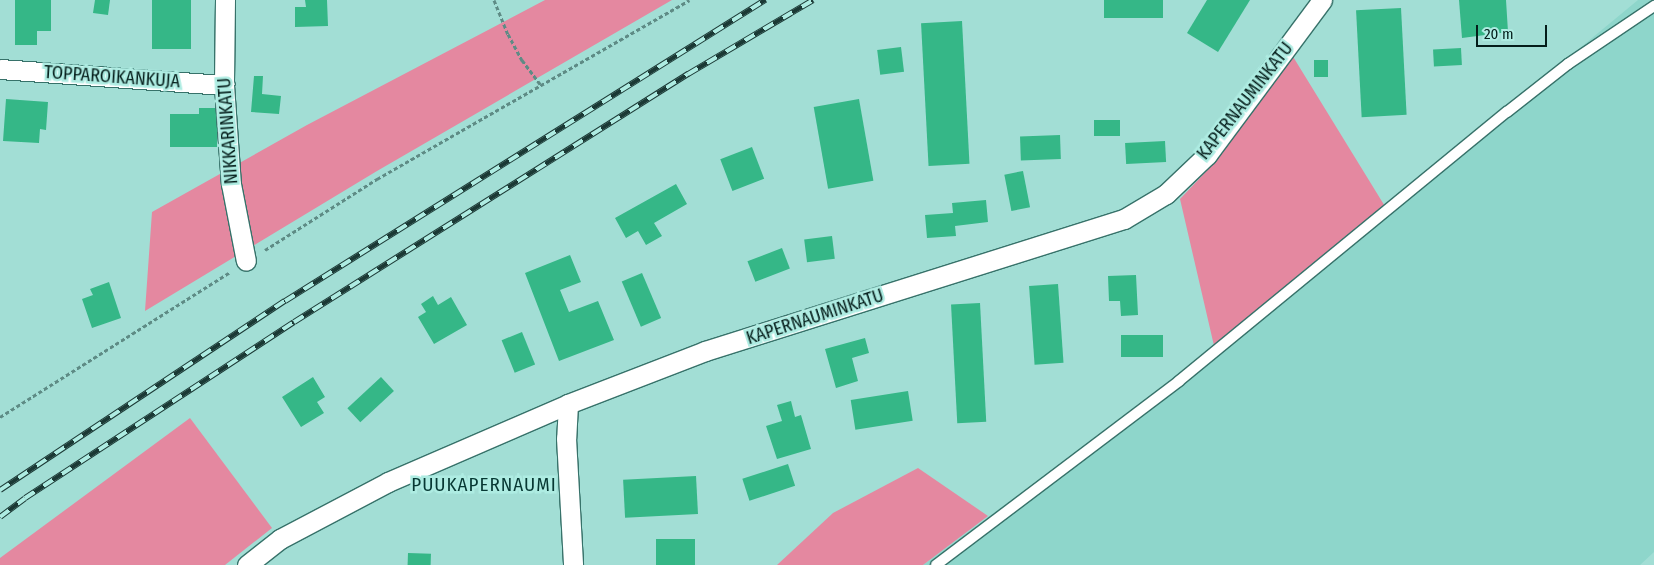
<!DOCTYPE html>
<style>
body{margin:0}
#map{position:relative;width:1654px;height:565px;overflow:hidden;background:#a2ded5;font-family:"Fira Sans Condensed",sans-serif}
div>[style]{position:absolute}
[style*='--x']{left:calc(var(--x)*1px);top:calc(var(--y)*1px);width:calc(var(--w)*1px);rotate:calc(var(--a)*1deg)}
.built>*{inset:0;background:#8ed6cb}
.green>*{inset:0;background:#e488a0}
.building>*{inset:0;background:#35b787;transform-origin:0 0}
.path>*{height:3px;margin-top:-1.5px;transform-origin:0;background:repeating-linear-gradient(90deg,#5e8b85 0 4px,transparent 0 6.5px)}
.roads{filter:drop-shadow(1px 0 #37726a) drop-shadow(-1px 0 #37726a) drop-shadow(0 1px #37726a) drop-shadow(0 -1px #37726a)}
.lane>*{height:10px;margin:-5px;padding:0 5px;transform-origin:5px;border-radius:5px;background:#fff}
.street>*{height:19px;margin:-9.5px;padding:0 9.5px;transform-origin:9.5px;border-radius:9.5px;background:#fff}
.rail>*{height:5.5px;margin-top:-2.75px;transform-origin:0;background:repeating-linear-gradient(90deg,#aeece2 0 11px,#1b3935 0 22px);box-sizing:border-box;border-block:1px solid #1b3935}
span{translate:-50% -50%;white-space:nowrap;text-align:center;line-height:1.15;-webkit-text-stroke:5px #aeece2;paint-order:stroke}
.street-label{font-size:18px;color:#041d1a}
.neighbourhood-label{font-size:19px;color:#073833;letter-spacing:1px}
.scale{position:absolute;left:1476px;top:25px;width:71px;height:22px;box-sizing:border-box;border:2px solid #041d1a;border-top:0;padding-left:6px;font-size:15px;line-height:18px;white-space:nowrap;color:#041d1a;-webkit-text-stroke:4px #aeece2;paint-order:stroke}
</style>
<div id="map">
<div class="built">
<i style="clip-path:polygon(1638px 0,1654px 0,1654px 552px,1640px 565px,923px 565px,1215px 350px)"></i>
</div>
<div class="green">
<i style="clip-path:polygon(545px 0,672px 0,377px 171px,145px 311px,152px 212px,307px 125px)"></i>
<i style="clip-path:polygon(1292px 55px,1386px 208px,1215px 350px,1180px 199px,1217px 160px)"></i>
<i style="clip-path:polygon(190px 418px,272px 528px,225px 565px,0 565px,0 558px)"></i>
<i style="clip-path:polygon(918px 468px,988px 516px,923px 565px,777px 565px,833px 513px)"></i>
</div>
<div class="building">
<i style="clip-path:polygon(15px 0,51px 0,51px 31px,37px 31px,37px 45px,15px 45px)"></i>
<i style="clip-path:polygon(95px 0,110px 0,108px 15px,93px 13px)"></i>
<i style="left:152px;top:0;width:39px;height:49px"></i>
<i style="clip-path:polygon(305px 0,327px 0,328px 26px,295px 27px,295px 7px,306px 7px)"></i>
<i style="left:1104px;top:0;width:59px;height:18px"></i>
<i style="clip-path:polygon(1207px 0,1250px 0,1218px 52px,1187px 33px)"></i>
<i style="clip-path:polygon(1459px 0,1506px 0,1508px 32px,1462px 38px)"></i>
<i style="left:1401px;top:8px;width:107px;height:45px;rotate:87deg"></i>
<i style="left:962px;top:21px;width:143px;height:41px;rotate:87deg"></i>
<i style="left:901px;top:47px;width:25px;height:24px;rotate:83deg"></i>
<i style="left:1461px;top:48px;width:17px;height:28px;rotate:87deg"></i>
<i style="left:1314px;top:60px;width:14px;height:17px"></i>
<i style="clip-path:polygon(254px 76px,263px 76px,262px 94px,281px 96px,279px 114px,251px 112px)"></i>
<i style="clip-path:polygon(6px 99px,48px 102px,46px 130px,40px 129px,39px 143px,3px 141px)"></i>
<i style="left:859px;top:99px;width:83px;height:46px;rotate:80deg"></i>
<i style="clip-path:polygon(199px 108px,217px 108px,217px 147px,170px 147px,170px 114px,199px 114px)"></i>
<i style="left:1094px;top:120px;width:26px;height:16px"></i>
<i style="left:1060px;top:135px;width:24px;height:40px;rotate:88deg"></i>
<i style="left:1165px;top:141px;width:21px;height:40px;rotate:87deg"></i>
<i style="left:752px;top:147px;width:34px;height:34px;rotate:69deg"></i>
<i style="left:1023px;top:171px;width:37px;height:19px;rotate:79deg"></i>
<i style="clip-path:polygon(676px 184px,687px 204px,654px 223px,662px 236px,646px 245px,638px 231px,626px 238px,615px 218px)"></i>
<i style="clip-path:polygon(986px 200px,988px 222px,955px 226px,956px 236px,927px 238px,925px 215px,953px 213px,952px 203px)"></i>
<i style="left:832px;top:236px;width:23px;height:28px;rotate:83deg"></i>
<i style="left:782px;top:248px;width:22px;height:37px;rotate:69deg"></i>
<i style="clip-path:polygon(570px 255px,581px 282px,560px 290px,569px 312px,598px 301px,614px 340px,559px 361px,525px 273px)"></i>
<i style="left:642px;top:273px;width:49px;height:22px;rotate:67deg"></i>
<i style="clip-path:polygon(1136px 275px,1138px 315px,1121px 316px,1120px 301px,1109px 301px,1108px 276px)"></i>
<i style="clip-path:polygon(109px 282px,121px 318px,92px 328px,82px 299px,93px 295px,90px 289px)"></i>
<i style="left:1058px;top:284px;width:79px;height:29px;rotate:86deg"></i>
<i style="clip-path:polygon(433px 296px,438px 305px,451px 297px,467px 325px,434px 344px,418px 317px,426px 312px,421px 304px)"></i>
<i style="left:980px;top:303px;width:119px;height:29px;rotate:87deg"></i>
<i style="left:522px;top:332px;width:35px;height:22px;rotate:68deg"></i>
<i style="left:1121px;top:335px;width:42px;height:22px"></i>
<i style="clip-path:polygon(865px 338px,869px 353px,852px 358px,858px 381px,836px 388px,825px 349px)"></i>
<i style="clip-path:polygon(313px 377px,325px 397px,317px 402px,324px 413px,301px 427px,282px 397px)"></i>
<i style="left:381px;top:377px;width:19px;height:46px;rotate:47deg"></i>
<i style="left:908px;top:391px;width:30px;height:58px;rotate:81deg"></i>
<i style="clip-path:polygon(791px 401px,795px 417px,801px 415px,811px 449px,777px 459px,766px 426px,782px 421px,777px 405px)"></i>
<i style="left:788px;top:464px;width:23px;height:48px;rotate:72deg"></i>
<i style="left:696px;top:476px;width:38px;height:73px;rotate:87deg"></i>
<i style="left:656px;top:539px;width:39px;height:26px"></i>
<i style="left:408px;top:553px;width:23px;height:12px;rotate:2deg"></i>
</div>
<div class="path">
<i style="--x:494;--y:0;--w:37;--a:68"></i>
<i style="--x:508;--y:34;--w:30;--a:62"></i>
<i style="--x:522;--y:60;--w:31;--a:53"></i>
<i style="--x:265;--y:250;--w:133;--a:-32.4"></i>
<i style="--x:377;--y:179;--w:360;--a:-29.8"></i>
<i style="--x:0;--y:417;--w:272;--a:-32.2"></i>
</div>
<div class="roads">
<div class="lane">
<i style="--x:936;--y:565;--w:305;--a:-37.1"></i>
<i style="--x:1179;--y:381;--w:424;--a:-39.4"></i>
<i style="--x:1507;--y:112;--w:78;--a:-38.2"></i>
<i style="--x:1568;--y:64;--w:104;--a:-34"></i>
</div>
<div class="street">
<i style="--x:225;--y:0;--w:85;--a:90.7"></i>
<i style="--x:224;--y:85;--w:99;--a:86"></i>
<i style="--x:231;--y:184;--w:78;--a:79"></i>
<i style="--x:0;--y:69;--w:225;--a:4.1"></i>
<i style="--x:568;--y:404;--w:34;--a:93"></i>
<i style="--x:566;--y:438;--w:127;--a:86.8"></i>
<i style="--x:247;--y:565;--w:42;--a:-38.2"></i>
<i style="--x:280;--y:539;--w:122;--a:-27.8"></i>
<i style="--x:388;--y:482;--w:196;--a:-23.4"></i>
<i style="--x:568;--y:404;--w:147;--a:-21.1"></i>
<i style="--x:705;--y:351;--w:439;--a:-17.5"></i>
<i style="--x:1124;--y:219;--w:49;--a:-30.8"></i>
<i style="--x:1166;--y:194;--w:57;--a:-43.6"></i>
<i style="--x:1207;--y:155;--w:193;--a:-53.4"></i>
</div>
</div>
<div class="rail">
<i style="--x:0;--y:490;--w:342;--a:-33.6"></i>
<i style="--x:285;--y:301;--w:567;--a:-32.09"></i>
<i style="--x:0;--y:517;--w:31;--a:-37"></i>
<i style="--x:25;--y:498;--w:321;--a:-33.2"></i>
<i style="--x:294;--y:322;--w:466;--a:-32.2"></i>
<i style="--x:688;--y:74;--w:145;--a:-30.6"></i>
</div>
<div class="street-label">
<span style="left:112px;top:77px;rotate:4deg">TOPPAROIKANKUJA</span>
<span style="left:1245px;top:101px;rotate:-52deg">KAPERNAUMINKATU</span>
<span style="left:228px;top:131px;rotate:-94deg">NIKKARINKATU</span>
<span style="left:815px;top:317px;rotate:-18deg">KAPERNAUMINKATU</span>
</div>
<div class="neighbourhood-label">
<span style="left:484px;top:485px">PUUKAPERNAUMI</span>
</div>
<div class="scale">20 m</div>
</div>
